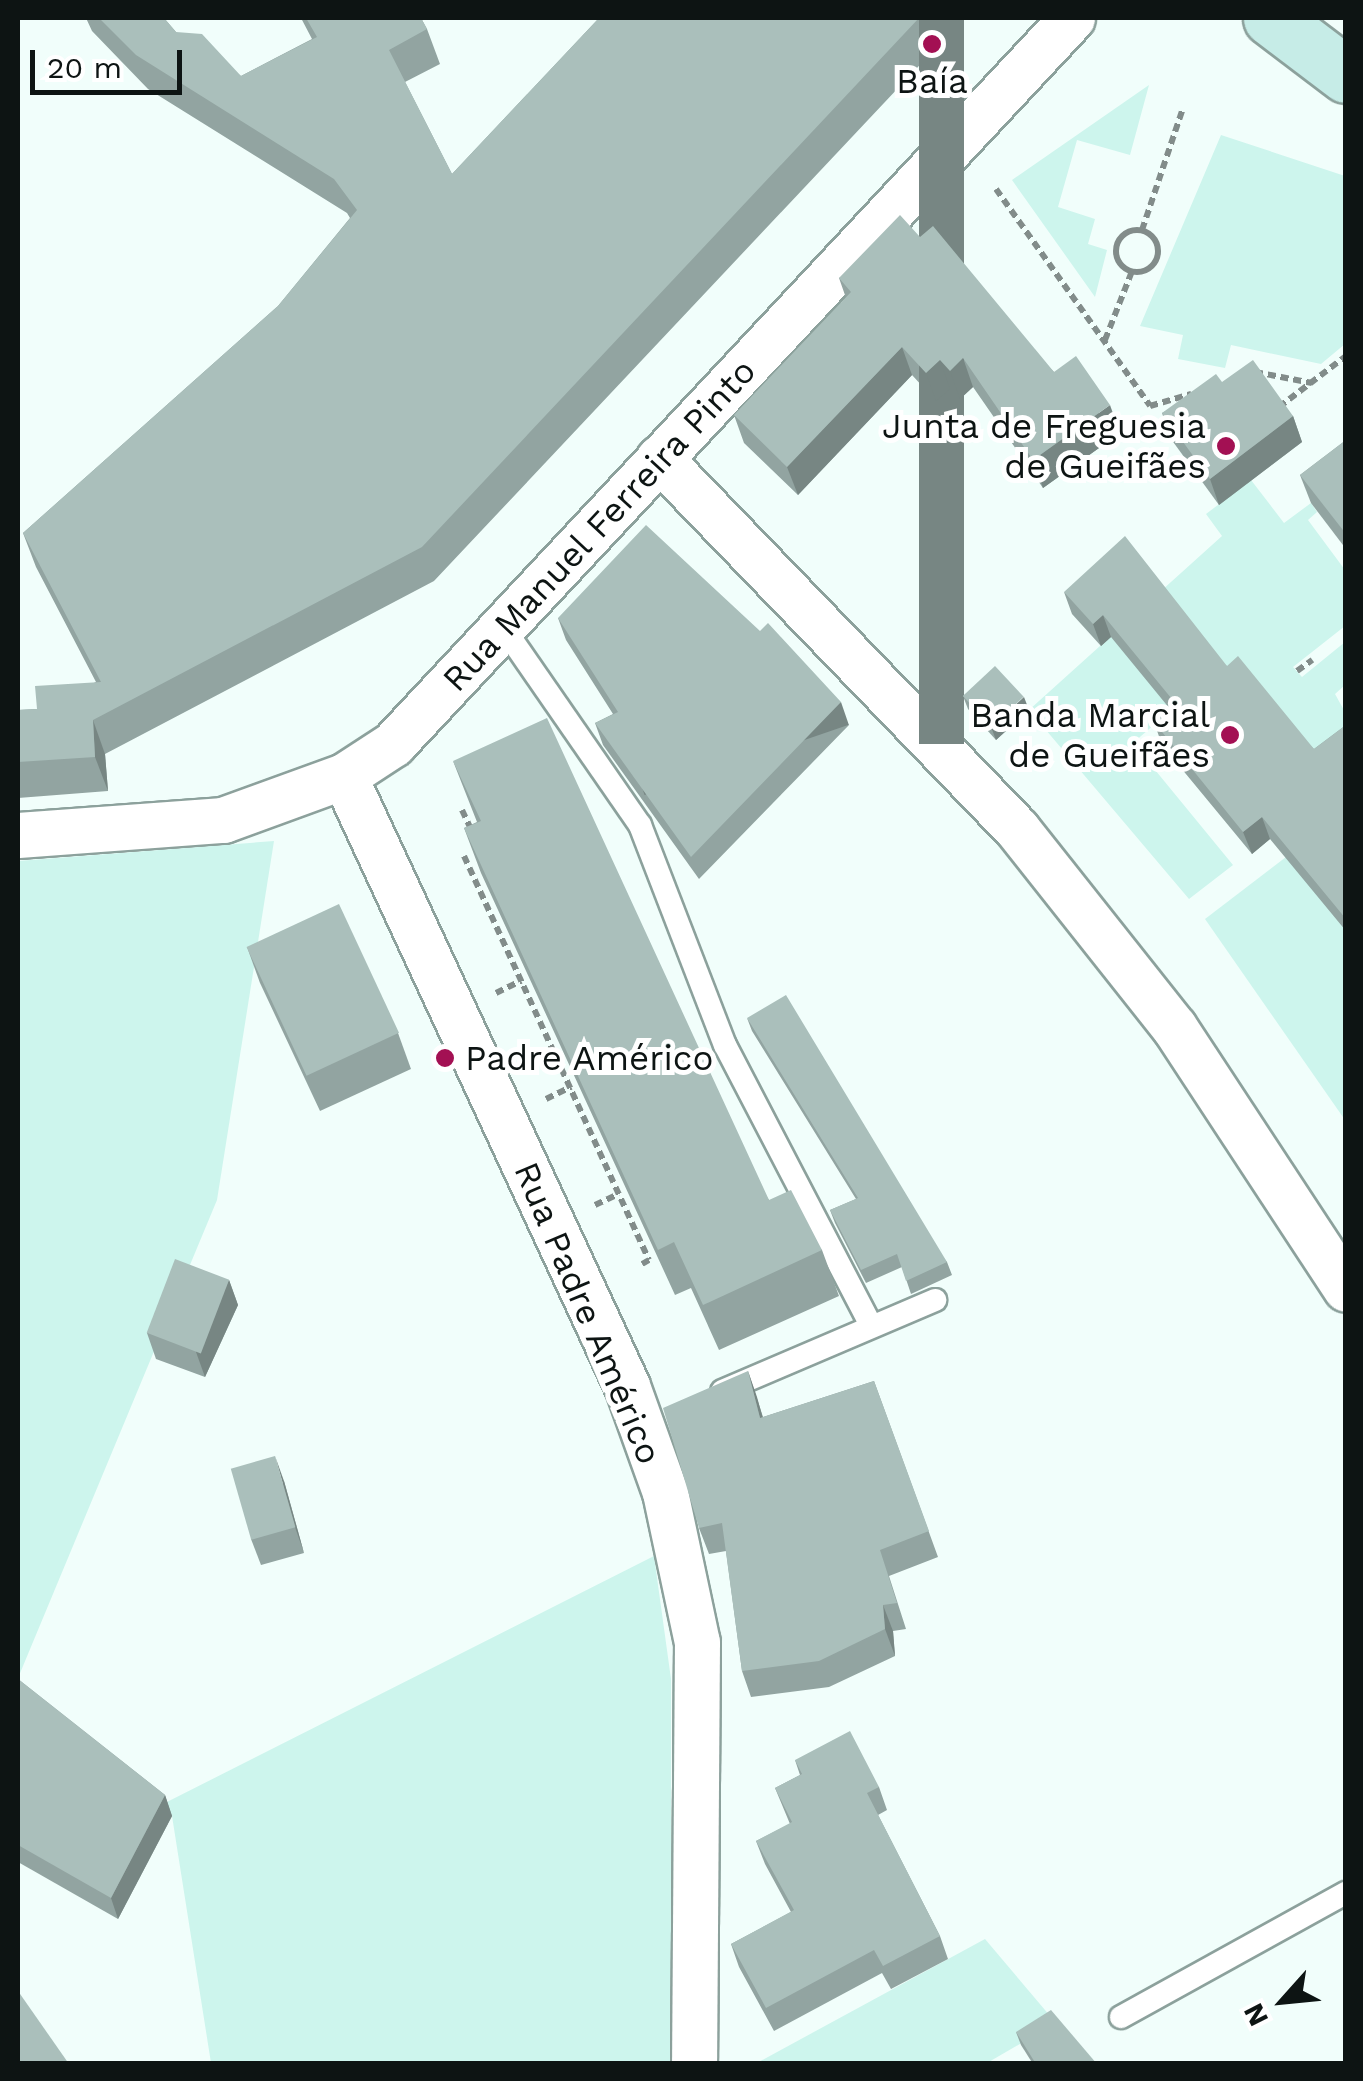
<!DOCTYPE html>
<meta charset="utf-8">
<style>
body{margin:0}
#map{position:relative;width:1363px;height:2081px;overflow:hidden;background:#f1fefb;font-family:"Work Sans",sans-serif}
div>[style]{position:absolute}
[style*='--x']{left:calc(var(--x)*1px);top:calc(var(--y)*1px);width:calc(var(--w)*1px);rotate:calc(var(--a)*1deg)}
.green>*{inset:0;background:#cdf5ed}
.path>*{height:6px;margin-top:-3px;transform-origin:0;background:repeating-linear-gradient(90deg,#828c8a 0 8px,transparent 0 13px)}
.path>.ring{margin:-3px;padding:0;box-sizing:content-box;background:none;border:6px solid #828c8a;border-radius:50%}
.roads{filter:drop-shadow(2px 0 #8ca19c) drop-shadow(-2px 0 #8ca19c) drop-shadow(0 2px #8ca19c) drop-shadow(0 -2px #8ca19c)}
.lane>*{height:22px;margin:-11px;padding:0 11px;transform-origin:11px;border-radius:11px;background:#fff}
.street>*{height:45px;margin:-22.5px;padding:0 22.5px;transform-origin:22.5px;border-radius:22.5px;background:#fff}
.secondary>*{height:55px;margin:-27.5px;padding:0 27.5px;transform-origin:27.5px;border-radius:27.5px;background:#c6ece7}
.wall>*{inset:0;background:#92a4a1}
.shaded-wall>*{inset:0;background:#778683;transform-origin:0 0}
.building>*{inset:0;background:#aabfbb;transform-origin:0 0}
.dots>*{width:28px;height:28px;translate:-50% -50%;box-sizing:border-box;border:5px solid #fff;border-radius:50%}
span{translate:-50% -50%;white-space:nowrap;text-align:center;line-height:1.15;-webkit-text-stroke:10px #fff;paint-order:stroke}
.poi-label{font-size:35px;color:#0d1413}
.right{translate:-100% -50%;text-align:right}
.left{translate:0 -50%;text-align:left}
.street-label{font-size:35px;color:#0d1413}
.frame{position:absolute;inset:0;border:20px solid #0d1413;pointer-events:none}
.north{position:absolute;left:1233px;top:1951px;width:100px;height:100px;-webkit-text-stroke:8px #fff;paint-order:stroke;rotate:243deg;font-size:28px;font-weight:700;line-height:40px;text-align:center;color:#0d1413}
.north::after{content:'';display:block;margin:auto;width:35px;height:45px;background:#0d1413;clip-path:polygon(50% 0,100% 100%,50% 72%,0 100%)}
.scale{position:absolute;left:30px;top:50px;width:152px;height:45px;box-sizing:border-box;border:5px solid #0d1413;border-top:0;padding-left:12px;font-size:30px;line-height:35px;white-space:nowrap;color:#0d1413;-webkit-text-stroke:8px #fff;paint-order:stroke}
</style>
<div id="map">
<div class="green">
<i style="clip-path:polygon(1149px 85px,1130px 155px,1077px 140px,1058px 207px,1095px 219px,1088px 244px,1107px 250px,1095px 297px,1012px 180px)"></i>
<i style="clip-path:polygon(1221px 135px,1345px 176px,1345px 344px,1321px 364px,1231px 345px,1225px 368px,1178px 359px,1183px 335px,1140px 326px)"></i>
<i style="clip-path:polygon(1251px 480px,1284px 523px,1311px 503px,1317px 512px,1308px 520px,1345px 570px,1345px 626px,1293px 667px,1302px 677px,1345px 642px,1345px 685px,1335px 694px,1345px 712px,1345px 800px,1171px 710px,1133px 743px,1233px 865px,1189px 899px,1029px 710px,1222px 536px,1206px 514px)"></i>
<i style="clip-path:polygon(1337px 818px,1345px 931px,1345px 1120px,1205px 919px)"></i>
<i style="clip-path:polygon(274px 841px,217px 1200px,18px 1678px,18px 861px)"></i>
<i style="clip-path:polygon(654px 1556px,671px 1679px,671px 2063px,211px 2063px,172px 1816px,159px 1806px)"></i>
<i style="clip-path:polygon(985px 1939px,1056px 2023px,987px 2063px,755px 2064px)"></i>
</div>
<div class="path">
<i style="--x:996;--y:189;--w:266;--a:54.6"></i>
<i style="--x:1150;--y:406;--w:43;--a:-16.3"></i>
<i class="ring" style="left:1116px;top:230px;width:36px;height:36px"></i>
<i style="--x:1142;--y:230;--w:126;--a:-71.4"></i>
<i style="--x:1105;--y:340;--w:74;--a:-68.6"></i>
<i style="--x:1255;--y:372;--w:58;--a:10.9"></i>
<i style="--x:1279;--y:407;--w:84;--a:-37.3"></i>
<i style="--x:1297;--y:671;--w:19;--a:-36"></i>
<i style="--x:462;--y:810;--w:23;--a:65"></i>
<i style="--x:464;--y:856;--w:444;--a:65.4"></i>
<i style="--x:649;--y:1260;--w:8;--a:150"></i>
<i style="--x:496;--y:993;--w:28;--a:-26"></i>
<i style="--x:546;--y:1099;--w:28;--a:-26"></i>
<i style="--x:595;--y:1205;--w:26;--a:-25"></i>
</div>
<div class="roads">
<div class="lane">
<i style="--x:505;--y:630;--w:237;--a:55.3"></i>
<i style="--x:640;--y:825;--w:236;--a:68.9"></i>
<i style="--x:725;--y:1045;--w:316;--a:62.5"></i>
<i style="--x:722;--y:1391;--w:232;--a:-23.1"></i>
<i style="--x:1121;--y:2017;--w:257;--a:-28.9"></i>
</div>
<div class="street">
<i style="--x:659;--y:458;--w:516;--a:46.02"></i>
<i style="--x:1017;--y:829;--w:253;--a:51.6"></i>
<i style="--x:1174;--y:1027;--w:313;--a:56.7"></i>
<i style="--x:344;--y:776;--w:672;--a:65.11"></i>
<i style="--x:627;--y:1386;--w:113;--a:70.3"></i>
<i style="--x:665;--y:1492;--w:153;--a:78"></i>
<i style="--x:697;--y:1642;--w:422;--a:90.4"></i>
<i style="--x:18;--y:835;--w:206;--a:-4.2"></i>
<i style="--x:223;--y:820;--w:129;--a:-20"></i>
<i style="--x:344;--y:776;--w:59;--a:-33.1"></i>
<i style="--x:393;--y:744;--w:994;--a:-46.92"></i>
</div>
<div class="secondary">
<i style="--x:1271;--y:18;--w:94;--a:37.2"></i>
</div>
</div>
<div class="wall">
<i style="clip-path:polygon(86px 18px,164px 18px,176px 32px,241px 76px,312px 39px,301px 18px,421px 18px,427px 29px,440px 64px,405px 82px,452px 174px,599px 18px,964px 18px,434px 581px,105px 754px,108px 791px,18px 798px,18px 710px,37px 709px,96px 682px,36px 567px,23px 533px,278px 306px,350px 218px,347px 213px,148px 89px,92px 31px)"></i>
<i style="clip-path:polygon(920px 237px,1054px 372px,1120px 433px,1043px 488px,973px 387px,960px 399px,950px 389px,936px 401px,912px 375px,798px 495px,744px 443px,734px 415px,846px 298px,839px 278px)"></i>
<i style="clip-path:polygon(1222px 382px,1293px 416px,1302px 442px,1219px 505px,1171px 439px,1162px 413px)"></i>
<i style="clip-path:polygon(1346px 440px,1346px 549px,1311px 503px,1300px 475px)"></i>
<i style="clip-path:polygon(1064px 592px,1227px 666px,1314px 749px,1346px 725px,1346px 931px,1270px 839px,1252px 854px,1162px 745px,1154px 722px,1170px 709px,1111px 637px,1101px 646px,1072px 614px)"></i>
<i style="clip-path:polygon(558px 618px,760px 631px,849px 725px,699px 879px,603px 745px,595px 723px,613px 714px,566px 640px)"></i>
<i style="clip-path:polygon(963px 696px,1029px 710px,996px 740px,968px 709px)"></i>
<i style="clip-path:polygon(453px 761px,769px 1200px,822px 1250px,839px 1296px,719px 1350px,691px 1288px,675px 1295px,481px 873px,464px 828px,477px 822px)"></i>
<i style="clip-path:polygon(247px 947px,398px 1033px,411px 1069px,320px 1111px,260px 983px)"></i>
<i style="clip-path:polygon(747px 1018px,947px 1262px,952px 1275px,911px 1294px,902px 1267px,866px 1283px,835px 1223px,830px 1210px,856px 1199px,752px 1031px)"></i>
<i style="clip-path:polygon(229px 1280px,238px 1305px,205px 1377px,156px 1359px,147px 1333px)"></i>
<i style="clip-path:polygon(748px 1371px,763px 1417px,874px 1381px,938px 1557px,889px 1576px,906px 1629px,893px 1631px,895px 1656px,829px 1687px,751px 1697px,742px 1671px,726px 1551px,709px 1554px,699px 1528px)"></i>
<i style="clip-path:polygon(284px 1481px,304px 1553px,261px 1565px,251px 1539px)"></i>
<i style="clip-path:polygon(18px 1679px,165px 1795px,172px 1816px,118px 1919px,18px 1862px)"></i>
<i style="clip-path:polygon(795px 1760px,879px 1787px,887px 1810px,878px 1815px,940px 1936px,948px 1959px,891px 1989px,882px 1973px,774px 2031px,739px 1967px,731px 1944px,791px 1912px,765px 1864px,756px 1841px,790px 1824px,775px 1788px,800px 1775px)"></i>
<i style="clip-path:polygon(1016px 2032px,1097px 2064px,1033px 2064px,1021px 2045px)"></i>
</div>
<div class="shaded-wall">
<i style="left:919px;top:18px;width:45px;height:726px"></i>
<i style="clip-path:polygon(902px 347px,912px 375px,798px 495px,787px 467px)"></i>
<i style="clip-path:polygon(963px 358px,973px 387px,960px 399px,950px 371px)"></i>
<i style="clip-path:polygon(940px 360px,950px 389px,936px 401px,926px 373px)"></i>
<i style="clip-path:polygon(1110px 405px,1120px 433px,1043px 488px,1033px 460px)"></i>
<i style="clip-path:polygon(1293px 416px,1302px 442px,1219px 505px,1210px 479px)"></i>
<i style="clip-path:polygon(1103px 615px,1111px 637px,1101px 646px,1093px 624px)"></i>
<i style="clip-path:polygon(1024px 697px,1029px 710px,996px 740px,991px 727px)"></i>
<i style="left:841px;top:702px;width:24px;height:216px;rotate:71deg"></i>
<i style="clip-path:polygon(93px 720px,105px 754px,108px 791px,95px 757px)"></i>
<i style="clip-path:polygon(1262px 817px,1270px 839px,1252px 854px,1243px 832px)"></i>
<i style="clip-path:polygon(229px 1280px,238px 1305px,205px 1377px,196px 1352px)"></i>
<i style="clip-path:polygon(748px 1371px,757px 1397px,770px 1444px,760px 1418px)"></i>
<i style="clip-path:polygon(275px 1456px,284px 1481px,304px 1553px,295px 1527px)"></i>
<i style="clip-path:polygon(883px 1605px,893px 1631px,895px 1656px,885px 1629px)"></i>
<i style="clip-path:polygon(165px 1795px,172px 1816px,118px 1919px,111px 1898px)"></i>
</div>
<div class="building">
<i style="clip-path:polygon(99px 18px,164px 18px,176px 32px,202px 34px,241px 76px,317px 37px,306px 18px,421px 18px,427px 29px,389px 50px,452px 174px,599px 18px,919px 18px,422px 547px,93px 720px,95px 757px,18px 762px,18px 710px,37px 709px,35px 686px,101px 682px,23px 533px,278px 306px,357px 210px,334px 179px,136px 55px)"></i>
<i style="clip-path:polygon(900px 215px,920px 237px,933px 226px,1054px 372px,1076px 356px,1110px 405px,1033px 460px,963px 358px,950px 371px,940px 360px,926px 373px,902px 347px,787px 467px,734px 415px,851px 292px,839px 278px)"></i>
<i style="clip-path:polygon(1253px 360px,1293px 416px,1210px 479px,1162px 413px,1216px 374px,1222px 382px)"></i>
<i style="clip-path:polygon(1346px 440px,1346px 534px,1300px 475px)"></i>
<i style="clip-path:polygon(646px 525px,760px 631px,768px 623px,841px 702px,691px 857px,595px 723px,618px 712px,558px 618px)"></i>
<i style="clip-path:polygon(1125px 536px,1227px 666px,1238px 656px,1314px 749px,1346px 725px,1346px 919px,1262px 817px,1243px 832px,1154px 722px,1176px 704px,1103px 615px,1093px 624px,1064px 592px)"></i>
<i style="left:995px;top:666px;width:42px;height:44px;rotate:47deg"></i>
<i style="clip-path:polygon(547px 718px,769px 1200px,791px 1190px,822px 1250px,703px 1305px,674px 1242px,658px 1250px,464px 828px,481px 821px,453px 761px)"></i>
<i style="left:339px;top:904px;width:142px;height:102px;rotate:65deg"></i>
<i style="clip-path:polygon(786px 995px,947px 1262px,906px 1281px,897px 1254px,861px 1270px,830px 1210px,858px 1198px,747px 1018px)"></i>
<i style="left:175px;top:1259px;width:58px;height:79px;rotate:21deg"></i>
<i style="clip-path:polygon(748px 1371px,760px 1418px,874px 1381px,929px 1531px,880px 1550px,897px 1603px,883px 1605px,885px 1629px,819px 1661px,742px 1671px,722px 1523px,699px 1528px,663px 1408px)"></i>
<i style="left:275px;top:1456px;width:74px;height:46px;rotate:74deg"></i>
<i style="clip-path:polygon(18px 1679px,165px 1795px,111px 1898px,18px 1845px)"></i>
<i style="clip-path:polygon(850px 1731px,879px 1787px,867px 1793px,940px 1936px,883px 1966px,874px 1950px,766px 2008px,731px 1944px,794px 1910px,756px 1841px,792px 1822px,775px 1788px,802px 1774px,795px 1760px)"></i>
<i style="clip-path:polygon(18px 1991px,69px 2064px,18px 2064px)"></i>
<i style="clip-path:polygon(1051px 2010px,1097px 2064px,1036px 2064px,1016px 2032px)"></i>
</div>
<div class="dots">
<i style="left:932px;top:44px;background:#a31053"></i>
<i style="left:1226px;top:446px;background:#a31053"></i>
<i style="left:1230px;top:735px;background:#a31053"></i>
<i style="left:445px;top:1058px;background:#a31053"></i>
</div>
<div class="poi-label">
<span style="left:932px;top:81px">Baía</span>
<span class="right" style="left:1206px;top:446px">Junta de Freguesia<br>de Gueifães</span>
<span class="right" style="left:1210px;top:735px">Banda Marcial<br>de Gueifães</span>
<span class="left" style="left:465px;top:1058px">Padre Américo</span>
</div>
<div class="street-label">
<span style="left:599px;top:525px;rotate:-47deg">Rua Manuel Ferreira Pinto</span>
<span style="left:588px;top:1313px;rotate:67deg">Rua Padre Américo</span>
</div>
<div class="frame"></div>
<div class="north">N</div>
<div class="scale">20 m</div>
</div>
